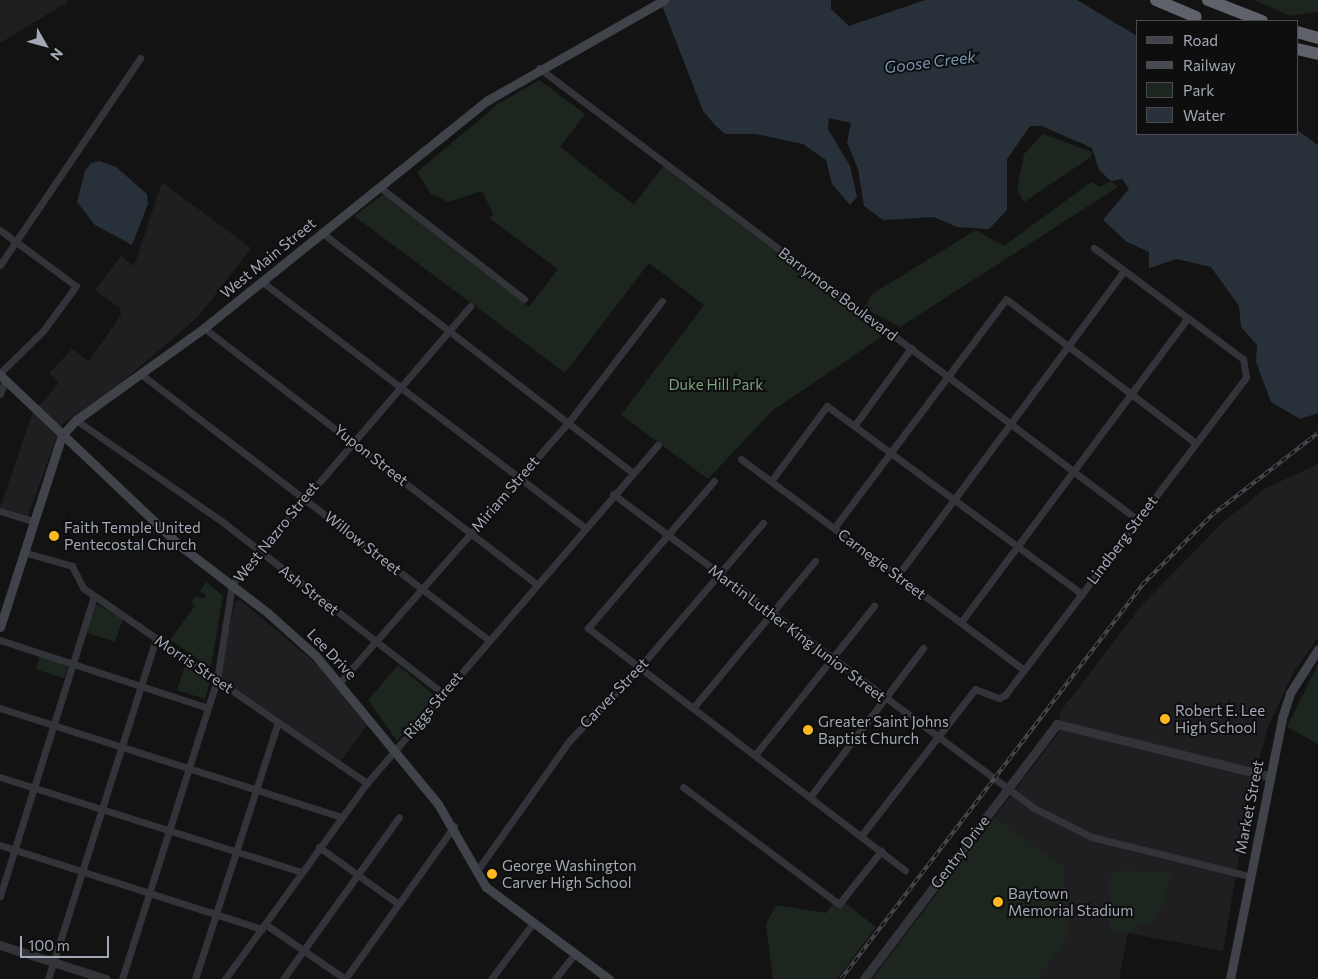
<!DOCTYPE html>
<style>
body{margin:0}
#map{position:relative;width:1318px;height:979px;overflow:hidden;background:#131314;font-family:Commissioner,sans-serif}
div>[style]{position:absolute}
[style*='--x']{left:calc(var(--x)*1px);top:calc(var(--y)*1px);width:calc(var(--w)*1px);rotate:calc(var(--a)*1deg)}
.built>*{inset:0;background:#1f1e21}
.green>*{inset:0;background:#1c251e;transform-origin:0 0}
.water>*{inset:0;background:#283139}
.minor>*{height:7px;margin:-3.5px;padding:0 3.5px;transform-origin:3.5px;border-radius:3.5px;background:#33343a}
.tertiary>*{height:9px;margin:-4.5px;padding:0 4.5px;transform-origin:4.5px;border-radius:4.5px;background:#33343a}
.secondary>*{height:9px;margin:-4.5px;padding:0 4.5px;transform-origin:4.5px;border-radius:4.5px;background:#41434a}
.motorway>*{height:12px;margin:-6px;padding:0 6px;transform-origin:6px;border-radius:6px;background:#5f626b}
.rail>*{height:4px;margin-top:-2px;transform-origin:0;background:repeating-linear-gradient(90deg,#0e0e0f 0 5.5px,#484a51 0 11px);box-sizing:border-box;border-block:1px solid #484a51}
.dots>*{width:14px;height:14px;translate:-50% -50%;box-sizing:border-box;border:2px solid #0e0e0f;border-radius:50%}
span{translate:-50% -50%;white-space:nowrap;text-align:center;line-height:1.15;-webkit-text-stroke:4px #0e0e0f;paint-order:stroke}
.street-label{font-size:15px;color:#a3a8b6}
.park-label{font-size:15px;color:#78a37c}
.poi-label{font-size:15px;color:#a3a8b6}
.left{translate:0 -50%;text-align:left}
.water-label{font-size:16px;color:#7796b4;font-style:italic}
.legend{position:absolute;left:1136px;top:20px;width:162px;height:115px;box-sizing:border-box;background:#0e0e0f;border:1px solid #4a4c52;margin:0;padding:6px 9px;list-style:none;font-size:15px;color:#a3a8b6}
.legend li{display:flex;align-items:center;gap:10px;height:25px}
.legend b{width:25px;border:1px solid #4a4c52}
.north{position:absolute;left:20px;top:20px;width:50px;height:50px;-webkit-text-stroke:4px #0e0e0f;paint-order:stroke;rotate:128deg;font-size:14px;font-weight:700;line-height:20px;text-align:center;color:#a3a8b6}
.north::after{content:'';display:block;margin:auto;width:18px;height:22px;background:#a3a8b6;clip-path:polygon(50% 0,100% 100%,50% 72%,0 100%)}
.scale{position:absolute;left:20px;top:936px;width:89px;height:22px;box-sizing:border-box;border:2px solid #a3a8b6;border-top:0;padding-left:6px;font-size:15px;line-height:18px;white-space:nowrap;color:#a3a8b6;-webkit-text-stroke:4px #0e0e0f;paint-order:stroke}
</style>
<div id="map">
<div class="built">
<i style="clip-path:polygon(0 0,67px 0,68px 2px,0 43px)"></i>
<i style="clip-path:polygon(162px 182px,251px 248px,198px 317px,116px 387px,61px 425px,28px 516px,0 508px,32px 414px,59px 383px,49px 373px,72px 349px,89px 361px,121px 315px,120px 308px,95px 290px,121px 256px,134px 266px)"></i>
<i style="clip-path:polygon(1318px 464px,1318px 638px,1294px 671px,1268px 727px,1251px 788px,1223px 951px,1128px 933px,1119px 979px,872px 979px,1059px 732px,1060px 712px,1142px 605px,1223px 522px,1266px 488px)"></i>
<i style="clip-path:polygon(240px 600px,319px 666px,367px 725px,341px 761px,219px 678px,235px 602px)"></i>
</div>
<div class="green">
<i style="clip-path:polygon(1254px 0,1318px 0,1318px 12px,1290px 16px)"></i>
<i style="clip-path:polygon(539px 80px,585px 114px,560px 147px,634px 205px,663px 166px,873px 323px,875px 329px,887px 333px,772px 411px,708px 479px,621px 415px,704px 305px,649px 263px,565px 373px,354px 216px,384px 194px,529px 307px,558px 269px,489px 218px,493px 214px,482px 191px,448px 202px,431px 194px,417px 172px,498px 104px)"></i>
<i style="clip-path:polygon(1043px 134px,1092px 152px,1091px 157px,1024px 202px,1017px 190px,1024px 154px)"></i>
<i style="clip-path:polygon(1111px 181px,1118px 187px,900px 327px,864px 308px,872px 294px,976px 230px,1004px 246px,1091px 182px,1101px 187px)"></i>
<i style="clip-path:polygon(206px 582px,223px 596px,211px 668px,170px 640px,195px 606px,191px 603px,196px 596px,203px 599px,206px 595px,200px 591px)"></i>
<i style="clip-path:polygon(96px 604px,123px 619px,115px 642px,85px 632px)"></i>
<i style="left:40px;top:656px;width:30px;height:14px;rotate:17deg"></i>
<i style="clip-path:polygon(1318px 664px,1318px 744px,1287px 727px)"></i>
<i style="clip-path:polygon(398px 665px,435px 696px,397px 741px,368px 700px)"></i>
<i style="clip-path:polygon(185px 666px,210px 682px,205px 699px,177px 690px)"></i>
<i style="clip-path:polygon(995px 817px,1064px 867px,1068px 938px,1036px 979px,872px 979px)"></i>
<i style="clip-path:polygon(1116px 870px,1171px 872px,1164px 905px,1153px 920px,1129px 931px,1110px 932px,1109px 876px)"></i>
<i style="clip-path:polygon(845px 903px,876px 927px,837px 979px,773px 979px,766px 924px,776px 905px,826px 913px,833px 904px)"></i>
</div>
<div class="water">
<i style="clip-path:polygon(660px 0,831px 0,831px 9px,849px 26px,925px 0,1077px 0,1137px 36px,1137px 134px,1297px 134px,1297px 130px,1318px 145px,1318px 413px,1300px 419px,1271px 402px,1256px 362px,1257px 345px,1241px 327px,1239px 306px,1211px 267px,1177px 259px,1149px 268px,1149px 252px,1127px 242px,1103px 220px,1129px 189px,1122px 179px,1111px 181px,1099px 170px,1092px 148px,1042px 126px,1030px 126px,1007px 159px,1007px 210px,989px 229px,957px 227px,934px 217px,883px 220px,864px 206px,858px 169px,847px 142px,851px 123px,829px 118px,828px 129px,850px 166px,857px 197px,850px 205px,832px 184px,826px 160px,803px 144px,756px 134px,725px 134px,714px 124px,703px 111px)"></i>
<i style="clip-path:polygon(99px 161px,116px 167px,147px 194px,148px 204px,132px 245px,95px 225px,77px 202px,85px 171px,91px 163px)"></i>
</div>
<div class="minor">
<i style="--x:539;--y:68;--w:750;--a:37.04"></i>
<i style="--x:381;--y:188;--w:181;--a:37.8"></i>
<i style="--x:0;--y:230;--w:94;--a:36.4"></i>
<i style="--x:76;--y:286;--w:56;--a:126.3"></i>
<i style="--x:43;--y:331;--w:60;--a:135.7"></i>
<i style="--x:321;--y:232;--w:393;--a:37.7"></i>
<i style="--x:0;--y:265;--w:250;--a:-55.9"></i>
<i style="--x:261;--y:281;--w:407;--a:37.3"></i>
<i style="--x:204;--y:328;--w:420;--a:37.6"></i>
<i style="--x:142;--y:375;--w:436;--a:37.4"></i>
<i style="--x:0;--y:394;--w:15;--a:-70"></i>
<i style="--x:76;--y:420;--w:180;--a:34.8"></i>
<i style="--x:224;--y:523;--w:276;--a:37.9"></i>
<i style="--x:854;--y:426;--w:97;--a:-53.8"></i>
<i style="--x:741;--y:459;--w:353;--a:36.7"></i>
<i style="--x:714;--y:481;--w:194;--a:130.6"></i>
<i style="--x:588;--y:628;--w:399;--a:37.4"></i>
<i style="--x:771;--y:481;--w:94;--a:-53.3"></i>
<i style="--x:827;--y:406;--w:317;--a:36.4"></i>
<i style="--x:613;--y:494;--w:525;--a:36.72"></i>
<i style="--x:1034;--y:808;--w:65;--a:26.6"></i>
<i style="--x:1092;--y:837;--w:162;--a:14"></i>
<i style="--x:0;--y:511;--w:34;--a:17"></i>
<i style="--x:834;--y:528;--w:286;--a:-53.1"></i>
<i style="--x:1006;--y:299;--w:238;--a:37.2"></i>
<i style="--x:23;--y:552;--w:51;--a:15.9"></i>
<i style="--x:72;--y:566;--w:25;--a:63"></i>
<i style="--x:83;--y:588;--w:345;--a:34.5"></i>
<i style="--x:898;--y:575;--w:379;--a:-53.4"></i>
<i style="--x:961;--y:622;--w:379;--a:-53.3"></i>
<i style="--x:0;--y:640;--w:219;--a:18.1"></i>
<i style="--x:341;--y:681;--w:344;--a:-48.7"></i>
<i style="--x:568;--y:423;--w:154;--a:-52.4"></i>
<i style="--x:0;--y:708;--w:358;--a:17.7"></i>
<i style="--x:693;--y:708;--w:191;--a:-50.3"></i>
<i style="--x:755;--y:755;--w:191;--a:-51.4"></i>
<i style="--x:0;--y:777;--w:316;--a:17.5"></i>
<i style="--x:683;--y:787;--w:195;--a:36.9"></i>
<i style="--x:839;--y:904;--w:68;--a:-51.6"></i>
<i style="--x:810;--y:797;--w:187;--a:-52.8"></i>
<i style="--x:861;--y:836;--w:186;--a:-52.2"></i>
<i style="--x:975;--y:689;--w:26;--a:21"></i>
<i style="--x:999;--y:698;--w:7;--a:-27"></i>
<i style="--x:1005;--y:695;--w:399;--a:-52.8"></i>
<i style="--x:1246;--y:377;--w:18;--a:-99"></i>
<i style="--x:1243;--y:359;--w:186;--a:-143.3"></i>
<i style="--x:0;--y:845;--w:275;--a:17.8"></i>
<i style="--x:319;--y:847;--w:96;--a:35.7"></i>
<i style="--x:476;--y:872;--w:161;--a:-54.6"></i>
<i style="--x:569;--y:741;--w:101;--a:-46.2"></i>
<i style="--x:639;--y:668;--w:191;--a:-49.5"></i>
<i style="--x:0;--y:896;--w:314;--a:-72.6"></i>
<i style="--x:265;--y:924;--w:97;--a:34.5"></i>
<i style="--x:48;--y:979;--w:358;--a:-72.4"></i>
<i style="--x:122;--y:979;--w:314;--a:-72.4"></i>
<i style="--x:217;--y:680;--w:97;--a:-81.1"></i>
<i style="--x:232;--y:584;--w:366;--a:-49.4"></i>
<i style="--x:195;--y:979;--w:270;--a:-72.1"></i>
<i style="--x:225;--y:979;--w:242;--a:-54.1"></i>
<i style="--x:367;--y:783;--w:446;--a:-49.3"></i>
<i style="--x:283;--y:979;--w:199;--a:-54.4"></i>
<i style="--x:345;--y:979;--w:188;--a:-54.5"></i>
<i style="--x:491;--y:979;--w:70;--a:-53.1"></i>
<i style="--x:555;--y:979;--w:33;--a:-52"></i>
</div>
<div class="tertiary">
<i style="--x:0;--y:945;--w:111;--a:17.8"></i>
<i style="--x:864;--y:979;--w:320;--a:-52.9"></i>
<i style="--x:1057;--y:724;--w:217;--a:13.8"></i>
</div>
<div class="secondary">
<i style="--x:0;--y:375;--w:247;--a:43.5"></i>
<i style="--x:179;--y:545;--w:112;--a:37.4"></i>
<i style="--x:268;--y:613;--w:64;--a:41.9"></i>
<i style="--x:316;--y:656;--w:192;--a:50.5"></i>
<i style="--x:438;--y:804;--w:96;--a:60"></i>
<i style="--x:486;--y:887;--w:154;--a:36.8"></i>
<i style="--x:0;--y:627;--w:202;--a:-72.1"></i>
<i style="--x:62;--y:435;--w:21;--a:-47"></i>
<i style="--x:76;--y:420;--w:158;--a:-35.7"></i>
<i style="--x:204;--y:328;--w:364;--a:-38.8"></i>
<i style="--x:488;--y:100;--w:202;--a:-29.6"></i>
<i style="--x:1230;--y:979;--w:266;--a:-78.7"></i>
<i style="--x:1282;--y:718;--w:26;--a:-72"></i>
<i style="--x:1290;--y:693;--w:52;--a:-57.5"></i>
</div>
<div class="motorway">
<i style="--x:1156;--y:0;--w:43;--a:23"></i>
<i style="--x:1208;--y:0;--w:58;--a:21.3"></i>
<i style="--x:1297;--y:32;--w:22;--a:16"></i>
<i style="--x:1297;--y:49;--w:22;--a:13"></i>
</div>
<div class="rail">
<i style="--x:841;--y:979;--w:496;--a:-52.6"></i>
<i style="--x:1142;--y:585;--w:99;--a:-45"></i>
<i style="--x:1212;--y:515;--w:134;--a:-37.7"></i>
</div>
<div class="dots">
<i style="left:54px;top:536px;background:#ffb920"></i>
<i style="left:1165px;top:719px;background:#ffb920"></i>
<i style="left:808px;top:730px;background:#ffb920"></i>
<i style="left:492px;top:874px;background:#ffb920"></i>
<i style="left:998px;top:902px;background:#ffb920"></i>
</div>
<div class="street-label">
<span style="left:268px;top:258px;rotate:-39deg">West Main Street</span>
<span style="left:838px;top:294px;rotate:37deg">Barrymore Boulevard</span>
<span style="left:371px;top:455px;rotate:38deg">Yupon Street</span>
<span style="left:505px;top:494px;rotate:-49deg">Miriam Street</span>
<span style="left:276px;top:532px;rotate:-51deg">West Nazro Street</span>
<span style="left:1122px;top:540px;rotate:-53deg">Lindberg Street</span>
<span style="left:363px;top:543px;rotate:38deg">Willow Street</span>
<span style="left:882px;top:564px;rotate:37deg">Carnegie Street</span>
<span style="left:309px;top:590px;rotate:38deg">Ash Street</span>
<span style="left:797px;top:633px;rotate:37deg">Martin Luther King Junior Street</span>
<span style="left:332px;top:654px;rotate:46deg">Lee Drive</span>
<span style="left:194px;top:664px;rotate:34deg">Morris Street</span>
<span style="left:614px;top:693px;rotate:-46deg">Carver Street</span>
<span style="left:433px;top:705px;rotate:-50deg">Riggs Street</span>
<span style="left:1249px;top:807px;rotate:-79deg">Market Street</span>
<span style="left:960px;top:852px;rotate:-53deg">Gentry Drive</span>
</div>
<div class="park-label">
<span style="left:716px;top:385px">Duke Hill Park</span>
</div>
<div class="poi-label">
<span class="left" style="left:64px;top:536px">Faith Temple United<br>Pentecostal Church</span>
<span class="left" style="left:1175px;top:719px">Robert E. Lee<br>High School</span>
<span class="left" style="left:818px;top:730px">Greater Saint Johns<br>Baptist Church</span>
<span class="left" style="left:502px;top:874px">George Washington<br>Carver High School</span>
<span class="left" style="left:1008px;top:902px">Baytown<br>Memorial Stadium</span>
</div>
<div class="water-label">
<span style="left:930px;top:62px;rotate:-7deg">Goose Creek</span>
</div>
<ul class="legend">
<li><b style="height:6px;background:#41434a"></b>Road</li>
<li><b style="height:6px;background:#484a51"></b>Railway</li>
<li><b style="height:14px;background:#1c251e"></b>Park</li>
<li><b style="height:14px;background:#283139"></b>Water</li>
</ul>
<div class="north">N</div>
<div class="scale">100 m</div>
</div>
